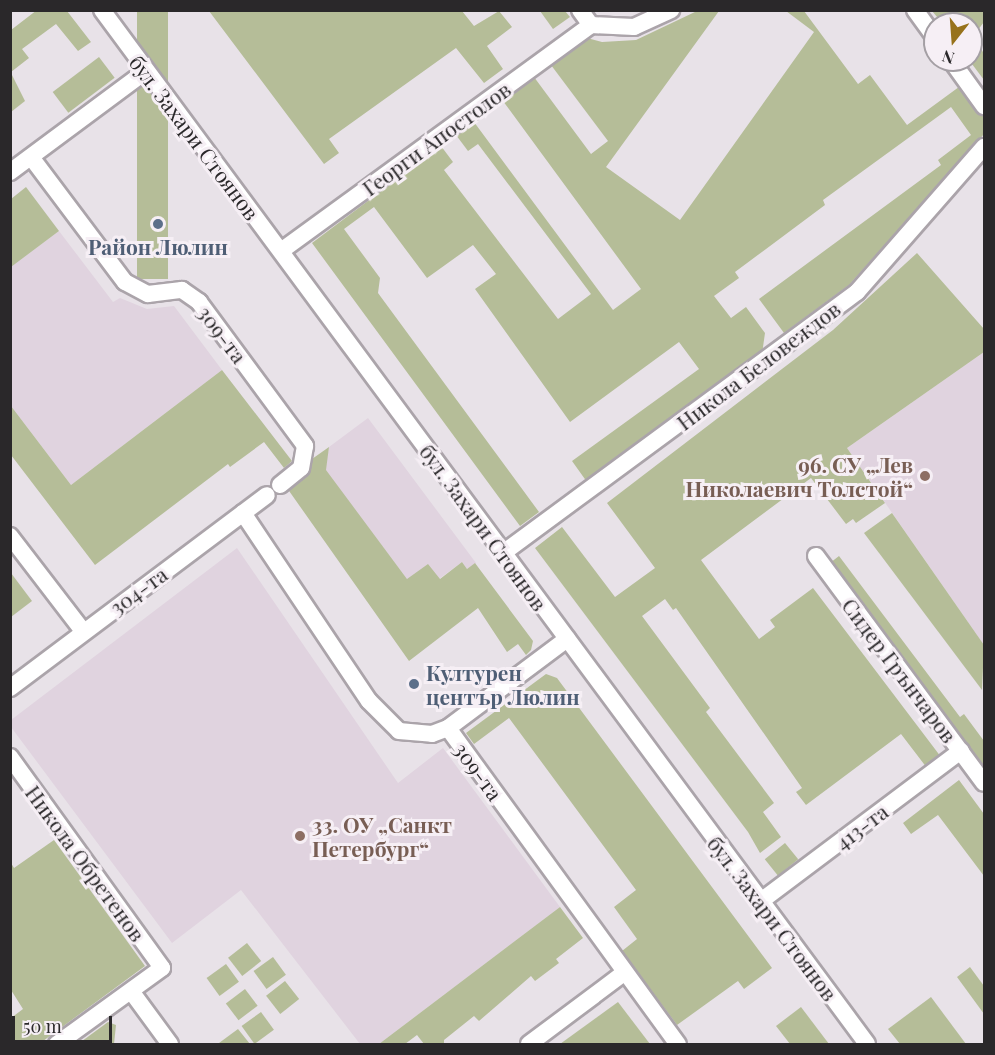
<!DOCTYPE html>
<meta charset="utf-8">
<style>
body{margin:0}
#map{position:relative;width:995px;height:1055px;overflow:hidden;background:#e8e2e8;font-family:"Playfair Display",serif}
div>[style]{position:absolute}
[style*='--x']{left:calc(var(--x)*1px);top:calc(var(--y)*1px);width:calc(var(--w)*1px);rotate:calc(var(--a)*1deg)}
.built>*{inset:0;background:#e0d3df}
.green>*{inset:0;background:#b5bd98;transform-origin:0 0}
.roads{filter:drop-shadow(2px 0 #aba4aa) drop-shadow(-2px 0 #aba4aa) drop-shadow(0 2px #aba4aa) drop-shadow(0 -2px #aba4aa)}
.minor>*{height:16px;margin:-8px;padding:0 8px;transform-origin:8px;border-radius:8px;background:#fff}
.dots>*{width:16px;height:16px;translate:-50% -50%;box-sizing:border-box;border:3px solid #f6eff5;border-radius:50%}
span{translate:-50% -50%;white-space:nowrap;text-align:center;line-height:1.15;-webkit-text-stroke:6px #f6eff5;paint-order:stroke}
.street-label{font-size:21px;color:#2a282a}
.service-label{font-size:21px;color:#4e5e75;font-weight:700}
.left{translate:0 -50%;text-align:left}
.education-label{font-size:21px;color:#785e54;font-weight:700}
.right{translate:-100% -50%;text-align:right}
.frame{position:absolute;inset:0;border:12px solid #2a282a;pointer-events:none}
.north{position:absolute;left:923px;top:12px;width:60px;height:60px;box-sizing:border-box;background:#f6eff5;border:2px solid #a49fa4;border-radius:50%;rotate:197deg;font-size:16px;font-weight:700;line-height:24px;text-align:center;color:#2a282a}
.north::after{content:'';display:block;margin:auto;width:21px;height:27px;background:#97721b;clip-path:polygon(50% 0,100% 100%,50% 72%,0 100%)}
.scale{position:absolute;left:12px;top:1016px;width:100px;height:27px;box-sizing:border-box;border:3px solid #2a282a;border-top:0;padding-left:8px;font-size:18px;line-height:21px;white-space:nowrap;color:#2a282a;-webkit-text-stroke:4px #f6eff5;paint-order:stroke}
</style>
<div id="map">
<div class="built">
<i style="clip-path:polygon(59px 231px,113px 302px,120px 298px,147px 309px,174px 306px,222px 370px,71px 485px,11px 406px,11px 267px)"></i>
<i style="clip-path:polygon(984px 352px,984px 645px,847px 448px)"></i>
<i style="clip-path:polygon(368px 418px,476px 563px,467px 569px,462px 562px,439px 579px,407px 579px,325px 470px,329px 447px)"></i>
<i style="clip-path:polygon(237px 548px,398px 783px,443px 748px,560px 907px,379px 1044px,360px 1044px,241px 890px,172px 943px,11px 727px,11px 720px)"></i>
</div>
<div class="green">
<i style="clip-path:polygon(37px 10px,67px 11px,91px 42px,78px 51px,56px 24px,22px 49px,29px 58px,11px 72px,11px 30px)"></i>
<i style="left:137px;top:11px;width:31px;height:268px"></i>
<i style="clip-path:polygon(209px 11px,462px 11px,474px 26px,499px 11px,512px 27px,487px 46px,503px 69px,484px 83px,456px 48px,329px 139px,339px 153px,324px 164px)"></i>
<i style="clip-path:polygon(540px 11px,565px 11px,570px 17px,553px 29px)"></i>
<i style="clip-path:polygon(697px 11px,719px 11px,606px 167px,680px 220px,814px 32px,786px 11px,804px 11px,858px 84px,870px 75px,907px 125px,963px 84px,984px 113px,984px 134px,849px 285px,784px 333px,759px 299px,941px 165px,938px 160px,971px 135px,951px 107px,823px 200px,825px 205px,735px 272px,739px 278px,714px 296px,731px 318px,746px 307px,765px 333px,762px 354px,587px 482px,572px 461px,699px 369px,679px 342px,570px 422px,475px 289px,496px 274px,473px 245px,427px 278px,374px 207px,344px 229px,380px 278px,378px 293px,539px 512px,520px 526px,312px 243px,441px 146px,453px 162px,444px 170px,558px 319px,591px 294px,478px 144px,468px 151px,456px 135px,474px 122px,613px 310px,641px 289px,503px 101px,534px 77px,591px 154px,608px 141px,551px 65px,587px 38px,602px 42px,636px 40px)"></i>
<i style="clip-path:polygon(932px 11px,984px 11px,984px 22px,974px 35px,984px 54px,984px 80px,969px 60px,971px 24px,943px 24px)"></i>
<i style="left:99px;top:57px;width:26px;height:58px;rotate:53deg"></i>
<i style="clip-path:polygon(11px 73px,25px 101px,11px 112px)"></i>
<i style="clip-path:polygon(26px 187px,59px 231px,11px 267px,11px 199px)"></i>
<i style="clip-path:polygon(917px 253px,984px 329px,984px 352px,847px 448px,885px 503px,856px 523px,853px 519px,846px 524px,811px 478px,701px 560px,759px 639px,775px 627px,770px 620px,813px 588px,941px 757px,927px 768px,901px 734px,806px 805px,796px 792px,802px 788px,676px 608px,673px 610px,665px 599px,642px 616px,710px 708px,706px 712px,774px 803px,763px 812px,781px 837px,760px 853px,748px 832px,535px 548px,562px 527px,615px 597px,655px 568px,607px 503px,833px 330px)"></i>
<i style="clip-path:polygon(222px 370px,292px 461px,284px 468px,264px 442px,230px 467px,228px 464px,95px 565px,11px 455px,11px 406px,71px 485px)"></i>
<i style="clip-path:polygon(329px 447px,326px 470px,407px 579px,428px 564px,440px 579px,462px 562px,467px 569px,475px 563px,533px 641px,531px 650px,526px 655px,518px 644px,507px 652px,478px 608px,409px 661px,287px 488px,306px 473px,312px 459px)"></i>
<i style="clip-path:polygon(892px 513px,984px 645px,982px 690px,864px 533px)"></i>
<i style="clip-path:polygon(839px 556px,960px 717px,964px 714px,984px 741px,984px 768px,830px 563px)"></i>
<i style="clip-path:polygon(11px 573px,32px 601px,11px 617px)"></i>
<i style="clip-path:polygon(546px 674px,557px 678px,772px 968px,744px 989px,738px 981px,677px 1025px,622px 951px,637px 939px,614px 907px,636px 890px,509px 718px,474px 744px,466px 733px)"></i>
<i style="clip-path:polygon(959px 780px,984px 814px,984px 876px,938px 815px,911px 834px,903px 823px)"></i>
<i style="clip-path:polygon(54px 840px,145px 966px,39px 1044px,11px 1044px,11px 1018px,23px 1009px,11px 990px,11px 863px,14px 868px)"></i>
<i style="left:785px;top:843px;width:21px;height:26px;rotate:51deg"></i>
<i style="clip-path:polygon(560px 907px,583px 938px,556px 959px,559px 963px,535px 981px,531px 976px,479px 1021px,474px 1016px,444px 1040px,444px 1044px,424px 1044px,417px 1035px,405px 1044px,379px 1044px)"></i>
<i style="left:247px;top:943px;width:23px;height:24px;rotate:52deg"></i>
<i style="left:273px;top:957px;width:22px;height:24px;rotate:54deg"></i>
<i style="left:226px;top:964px;width:22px;height:24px;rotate:54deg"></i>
<i style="clip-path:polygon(970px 967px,984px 986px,984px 1014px,957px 977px)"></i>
<i style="left:285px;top:981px;width:23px;height:24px;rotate:52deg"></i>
<i style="left:245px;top:989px;width:21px;height:24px;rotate:53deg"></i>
<i style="clip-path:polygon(931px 997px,966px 1044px,900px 1044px,888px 1029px)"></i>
<i style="clip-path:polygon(618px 1002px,650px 1044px,560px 1044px)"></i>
<i style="clip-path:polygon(801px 1007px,829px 1044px,790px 1044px,776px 1026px)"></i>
<i style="left:261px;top:1012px;width:22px;height:24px;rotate:54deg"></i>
<i style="clip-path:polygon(108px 1022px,116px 1025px,114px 1044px,78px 1044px)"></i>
<i style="clip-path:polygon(238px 1029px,250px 1044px,221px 1044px,219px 1043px)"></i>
</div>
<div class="roads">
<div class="minor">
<i style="--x:102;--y:10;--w:1286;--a:53.5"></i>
<i style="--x:580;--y:10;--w:19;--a:54"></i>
<i style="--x:915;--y:10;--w:34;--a:54"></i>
<i style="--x:591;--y:25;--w:43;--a:2.7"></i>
<i style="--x:634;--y:27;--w:41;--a:-24.7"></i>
<i style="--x:951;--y:60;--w:57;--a:54.3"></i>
<i style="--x:31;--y:157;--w:156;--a:53.1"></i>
<i style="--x:125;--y:282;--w:26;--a:28"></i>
<i style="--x:148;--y:294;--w:34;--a:-7"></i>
<i style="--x:182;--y:290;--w:21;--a:35"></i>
<i style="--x:199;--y:302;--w:179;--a:53.6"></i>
<i style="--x:305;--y:446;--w:22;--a:100"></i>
<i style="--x:301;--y:468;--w:27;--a:141"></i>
<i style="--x:10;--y:172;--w:169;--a:-36.6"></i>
<i style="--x:281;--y:251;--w:384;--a:-36.1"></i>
<i style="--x:243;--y:513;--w:226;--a:56.2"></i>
<i style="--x:369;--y:701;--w:42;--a:45"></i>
<i style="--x:399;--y:731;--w:33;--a:5"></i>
<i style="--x:432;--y:734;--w:17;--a:-21"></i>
<i style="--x:448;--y:728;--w:149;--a:-36.8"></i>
<i style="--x:10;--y:536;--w:120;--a:52.5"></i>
<i style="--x:503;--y:553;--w:440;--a:-36.4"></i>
<i style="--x:857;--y:292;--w:193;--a:-48.8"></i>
<i style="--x:816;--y:556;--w:282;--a:53.5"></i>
<i style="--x:10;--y:688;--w:321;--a:-36.9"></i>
<i style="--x:448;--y:728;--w:391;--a:54"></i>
<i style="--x:10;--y:757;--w:260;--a:54.2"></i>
<i style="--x:162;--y:968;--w:130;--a:144.1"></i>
<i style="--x:761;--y:901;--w:250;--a:-36.9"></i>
<i style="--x:131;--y:991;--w:66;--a:53.7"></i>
<i style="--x:529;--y:1044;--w:119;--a:-36.8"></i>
</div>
</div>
<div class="dots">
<i style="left:158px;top:224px;background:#5c6f8a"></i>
<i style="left:925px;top:476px;background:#8d6e63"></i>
<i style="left:414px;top:684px;background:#5c6f8a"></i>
<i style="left:300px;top:836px;background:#8d6e63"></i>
</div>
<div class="street-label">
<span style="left:195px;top:137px;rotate:53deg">бул. Захари Стоянов</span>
<span style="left:436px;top:138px;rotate:-36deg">Георги Апостолов</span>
<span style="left:223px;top:334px;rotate:53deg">309-та</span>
<span style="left:758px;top:365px;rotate:-37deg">Никола Беловеждов</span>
<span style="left:484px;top:527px;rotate:54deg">бул. Захари Стоянов</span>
<span style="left:138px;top:590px;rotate:-36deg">304-та</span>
<span style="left:900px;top:670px;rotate:53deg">Сидер Грънчаров</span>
<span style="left:479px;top:771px;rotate:54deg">309-та</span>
<span style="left:861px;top:826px;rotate:-37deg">413-та</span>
<span style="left:86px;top:863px;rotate:54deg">Никола Обретенов</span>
<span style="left:773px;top:918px;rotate:53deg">бул. Захари Стоянов</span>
</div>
<div class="service-label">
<span style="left:158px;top:246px">Район Люлин</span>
<span class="left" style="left:426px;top:684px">Културен<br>център Люлин</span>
</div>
<div class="education-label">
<span class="right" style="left:913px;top:476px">96. СУ „Лев<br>Николаевич Толстой“</span>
<span class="left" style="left:312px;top:836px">33. ОУ „Санкт<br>Петербург“</span>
</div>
<div class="frame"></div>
<div class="north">N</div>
<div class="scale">50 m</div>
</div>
